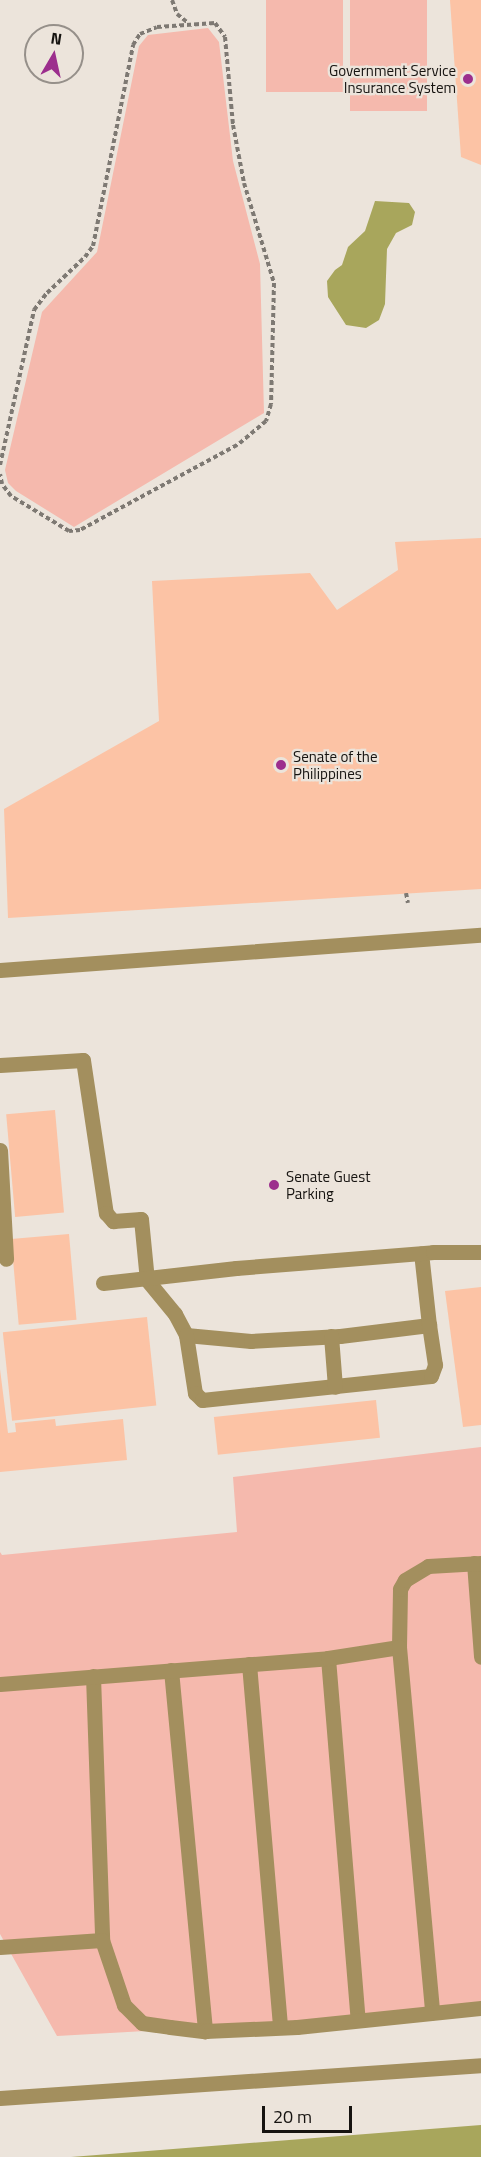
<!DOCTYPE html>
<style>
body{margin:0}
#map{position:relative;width:481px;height:2157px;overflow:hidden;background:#ece4db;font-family:"Titillium Web",sans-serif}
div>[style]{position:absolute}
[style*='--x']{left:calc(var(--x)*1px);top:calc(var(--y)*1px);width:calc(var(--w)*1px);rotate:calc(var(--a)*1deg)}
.green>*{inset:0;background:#f5b9ad;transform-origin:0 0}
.water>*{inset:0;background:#a8a65c}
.building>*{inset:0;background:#fcc3a5;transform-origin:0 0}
.path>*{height:4px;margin-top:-2px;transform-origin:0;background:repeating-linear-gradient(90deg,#7e7973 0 4.5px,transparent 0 7.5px)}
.lane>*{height:15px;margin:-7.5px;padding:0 7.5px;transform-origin:7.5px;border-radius:7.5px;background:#a38f5e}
.dots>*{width:16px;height:16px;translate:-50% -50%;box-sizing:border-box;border:3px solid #ece4db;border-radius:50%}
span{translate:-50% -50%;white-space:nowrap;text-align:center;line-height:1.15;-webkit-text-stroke:4.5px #ece4db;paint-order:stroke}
.poi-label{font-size:15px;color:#161310}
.right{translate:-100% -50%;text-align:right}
.left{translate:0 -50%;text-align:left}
.north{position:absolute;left:24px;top:24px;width:60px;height:60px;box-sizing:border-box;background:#ece4db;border:2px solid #96908a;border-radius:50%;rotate:9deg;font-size:16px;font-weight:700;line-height:24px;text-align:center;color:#161310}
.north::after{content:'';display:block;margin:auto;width:21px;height:27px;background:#9c2e8d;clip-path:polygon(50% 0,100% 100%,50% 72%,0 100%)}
.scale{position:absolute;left:262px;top:2106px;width:90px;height:27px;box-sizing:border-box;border:3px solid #161310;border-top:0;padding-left:8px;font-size:18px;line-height:21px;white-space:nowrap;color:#161310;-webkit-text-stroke:4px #ece4db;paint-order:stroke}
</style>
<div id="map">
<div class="green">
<i style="left:266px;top:0;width:77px;height:92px"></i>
<i style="left:350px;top:0;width:77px;height:111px"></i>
<i style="clip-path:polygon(208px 28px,219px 42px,233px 161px,260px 264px,264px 413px,74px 527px,16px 491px,8px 483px,5px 470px,42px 312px,97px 252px,139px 46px,148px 35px)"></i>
<i style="clip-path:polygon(481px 1447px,481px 2012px,57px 2036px,0 1934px,0 1552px,2px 1555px,237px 1532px,233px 1477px)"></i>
</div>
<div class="water">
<i style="clip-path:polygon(375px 201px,409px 203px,415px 212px,412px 225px,396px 233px,387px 249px,385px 304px,379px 320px,366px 328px,346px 325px,328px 297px,327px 281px,335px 270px,342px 265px,348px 247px,365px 231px)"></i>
<i style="clip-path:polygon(481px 2125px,481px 2157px,71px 2157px)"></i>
</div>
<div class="building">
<i style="clip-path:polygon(450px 0,481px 0,481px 165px,461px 157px)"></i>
<i style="clip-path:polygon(481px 538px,481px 889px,8px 918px,4px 809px,159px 721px,152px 581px,310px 573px,337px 610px,398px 570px,395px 542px)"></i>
<i style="left:55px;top:1110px;width:103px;height:49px;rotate:85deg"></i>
<i style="left:69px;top:1234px;width:86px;height:58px;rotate:85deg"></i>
<i style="clip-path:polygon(481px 1287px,481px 1425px,463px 1427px,445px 1291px)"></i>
<i style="left:147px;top:1317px;width:89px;height:145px;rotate:84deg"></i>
<i style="clip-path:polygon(0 1369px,8px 1433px,16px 1432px,15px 1423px,55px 1419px,56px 1426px,123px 1419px,127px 1460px,0 1472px)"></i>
<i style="left:376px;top:1400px;width:38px;height:163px;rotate:84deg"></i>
</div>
<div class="path">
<i style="--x:172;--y:0;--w:15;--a:70"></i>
<i style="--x:177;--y:14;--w:14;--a:39"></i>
<i style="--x:0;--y:465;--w:159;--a:-77.6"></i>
<i style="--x:34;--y:310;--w:21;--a:-53"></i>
<i style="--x:47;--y:293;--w:52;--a:-43.5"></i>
<i style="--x:85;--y:257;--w:14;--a:-54"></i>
<i style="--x:93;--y:246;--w:205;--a:-78.7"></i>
<i style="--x:133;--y:45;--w:13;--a:-58"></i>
<i style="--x:140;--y:34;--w:18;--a:-22"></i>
<i style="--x:157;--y:27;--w:58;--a:-3.9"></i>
<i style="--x:215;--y:23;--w:17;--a:54"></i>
<i style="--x:225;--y:37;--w:88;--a:84.8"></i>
<i style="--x:233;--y:125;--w:59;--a:79.3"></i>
<i style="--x:244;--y:183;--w:104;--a:73.3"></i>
<i style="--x:274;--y:283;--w:121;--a:91.4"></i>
<i style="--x:271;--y:404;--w:18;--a:106"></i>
<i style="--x:266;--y:421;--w:38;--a:140"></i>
<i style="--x:237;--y:445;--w:179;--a:151.6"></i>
<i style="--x:80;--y:530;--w:11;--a:175"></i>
<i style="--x:69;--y:531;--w:68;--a:-148.9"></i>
<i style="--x:11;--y:496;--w:15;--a:-127"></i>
<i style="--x:2;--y:484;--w:10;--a:-101"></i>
<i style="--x:406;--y:893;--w:10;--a:79"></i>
</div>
<div class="lane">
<i style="--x:0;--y:970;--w:482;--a:-4.2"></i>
<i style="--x:0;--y:1065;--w:83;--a:-3.4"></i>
<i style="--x:83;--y:1060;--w:155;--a:81.5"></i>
<i style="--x:106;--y:1213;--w:11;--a:49"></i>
<i style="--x:113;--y:1221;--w:28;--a:-4"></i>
<i style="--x:141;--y:1219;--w:61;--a:84.4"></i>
<i style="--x:147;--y:1280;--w:44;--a:50.5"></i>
<i style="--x:175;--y:1314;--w:24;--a:62"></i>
<i style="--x:186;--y:1335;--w:65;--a:5.3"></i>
<i style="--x:251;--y:1341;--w:89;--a:-3.2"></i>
<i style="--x:340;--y:1336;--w:90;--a:-7"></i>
<i style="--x:429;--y:1325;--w:72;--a:-96.3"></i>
<i style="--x:0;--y:1150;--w:109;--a:86.8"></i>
<i style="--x:103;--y:1283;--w:134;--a:-6.4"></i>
<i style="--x:236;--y:1268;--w:198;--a:-4.6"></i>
<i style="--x:433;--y:1252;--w:48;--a:0"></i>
<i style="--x:186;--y:1335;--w:59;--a:81.2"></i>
<i style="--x:195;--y:1393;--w:10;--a:45"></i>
<i style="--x:202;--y:1400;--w:230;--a:-6"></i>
<i style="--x:431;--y:1376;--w:12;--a:-70"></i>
<i style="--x:435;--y:1365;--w:40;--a:-98.5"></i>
<i style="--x:331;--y:1336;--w:51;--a:85.5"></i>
<i style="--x:474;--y:1563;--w:94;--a:85.7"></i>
<i style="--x:399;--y:1647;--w:58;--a:-89"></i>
<i style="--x:400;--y:1589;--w:10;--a:-61"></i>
<i style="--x:405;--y:1580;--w:27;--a:-31"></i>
<i style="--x:428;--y:1566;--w:53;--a:-3.2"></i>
<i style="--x:328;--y:1658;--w:363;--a:85.3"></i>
<i style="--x:249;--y:1664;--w:364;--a:85.1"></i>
<i style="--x:171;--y:1670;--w:363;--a:84.6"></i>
<i style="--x:93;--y:1676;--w:264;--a:88"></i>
<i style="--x:0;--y:1684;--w:329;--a:-4.5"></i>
<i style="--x:328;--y:1658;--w:72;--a:-8.8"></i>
<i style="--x:399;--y:1647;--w:367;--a:84.8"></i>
<i style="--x:0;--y:1947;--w:102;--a:-3.9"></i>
<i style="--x:102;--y:1940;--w:69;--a:71.3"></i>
<i style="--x:124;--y:2005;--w:25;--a:45"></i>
<i style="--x:142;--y:2023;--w:28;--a:8"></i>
<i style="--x:170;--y:2027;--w:35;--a:7"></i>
<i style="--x:205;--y:2031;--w:92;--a:-2.5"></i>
<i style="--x:297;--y:2027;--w:185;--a:-5.9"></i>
<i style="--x:0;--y:2098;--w:482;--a:-3.9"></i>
</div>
<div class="dots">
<i style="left:468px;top:79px;background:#9c2e8d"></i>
<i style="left:281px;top:765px;background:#9c2e8d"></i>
<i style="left:274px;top:1185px;background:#9c2e8d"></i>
</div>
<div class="poi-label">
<span class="right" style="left:456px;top:79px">Government Service<br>Insurance System</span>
<span class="left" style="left:293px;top:765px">Senate of the<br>Philippines</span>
<span class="left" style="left:286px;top:1185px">Senate Guest<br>Parking</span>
</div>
<div class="north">N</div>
<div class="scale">20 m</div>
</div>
